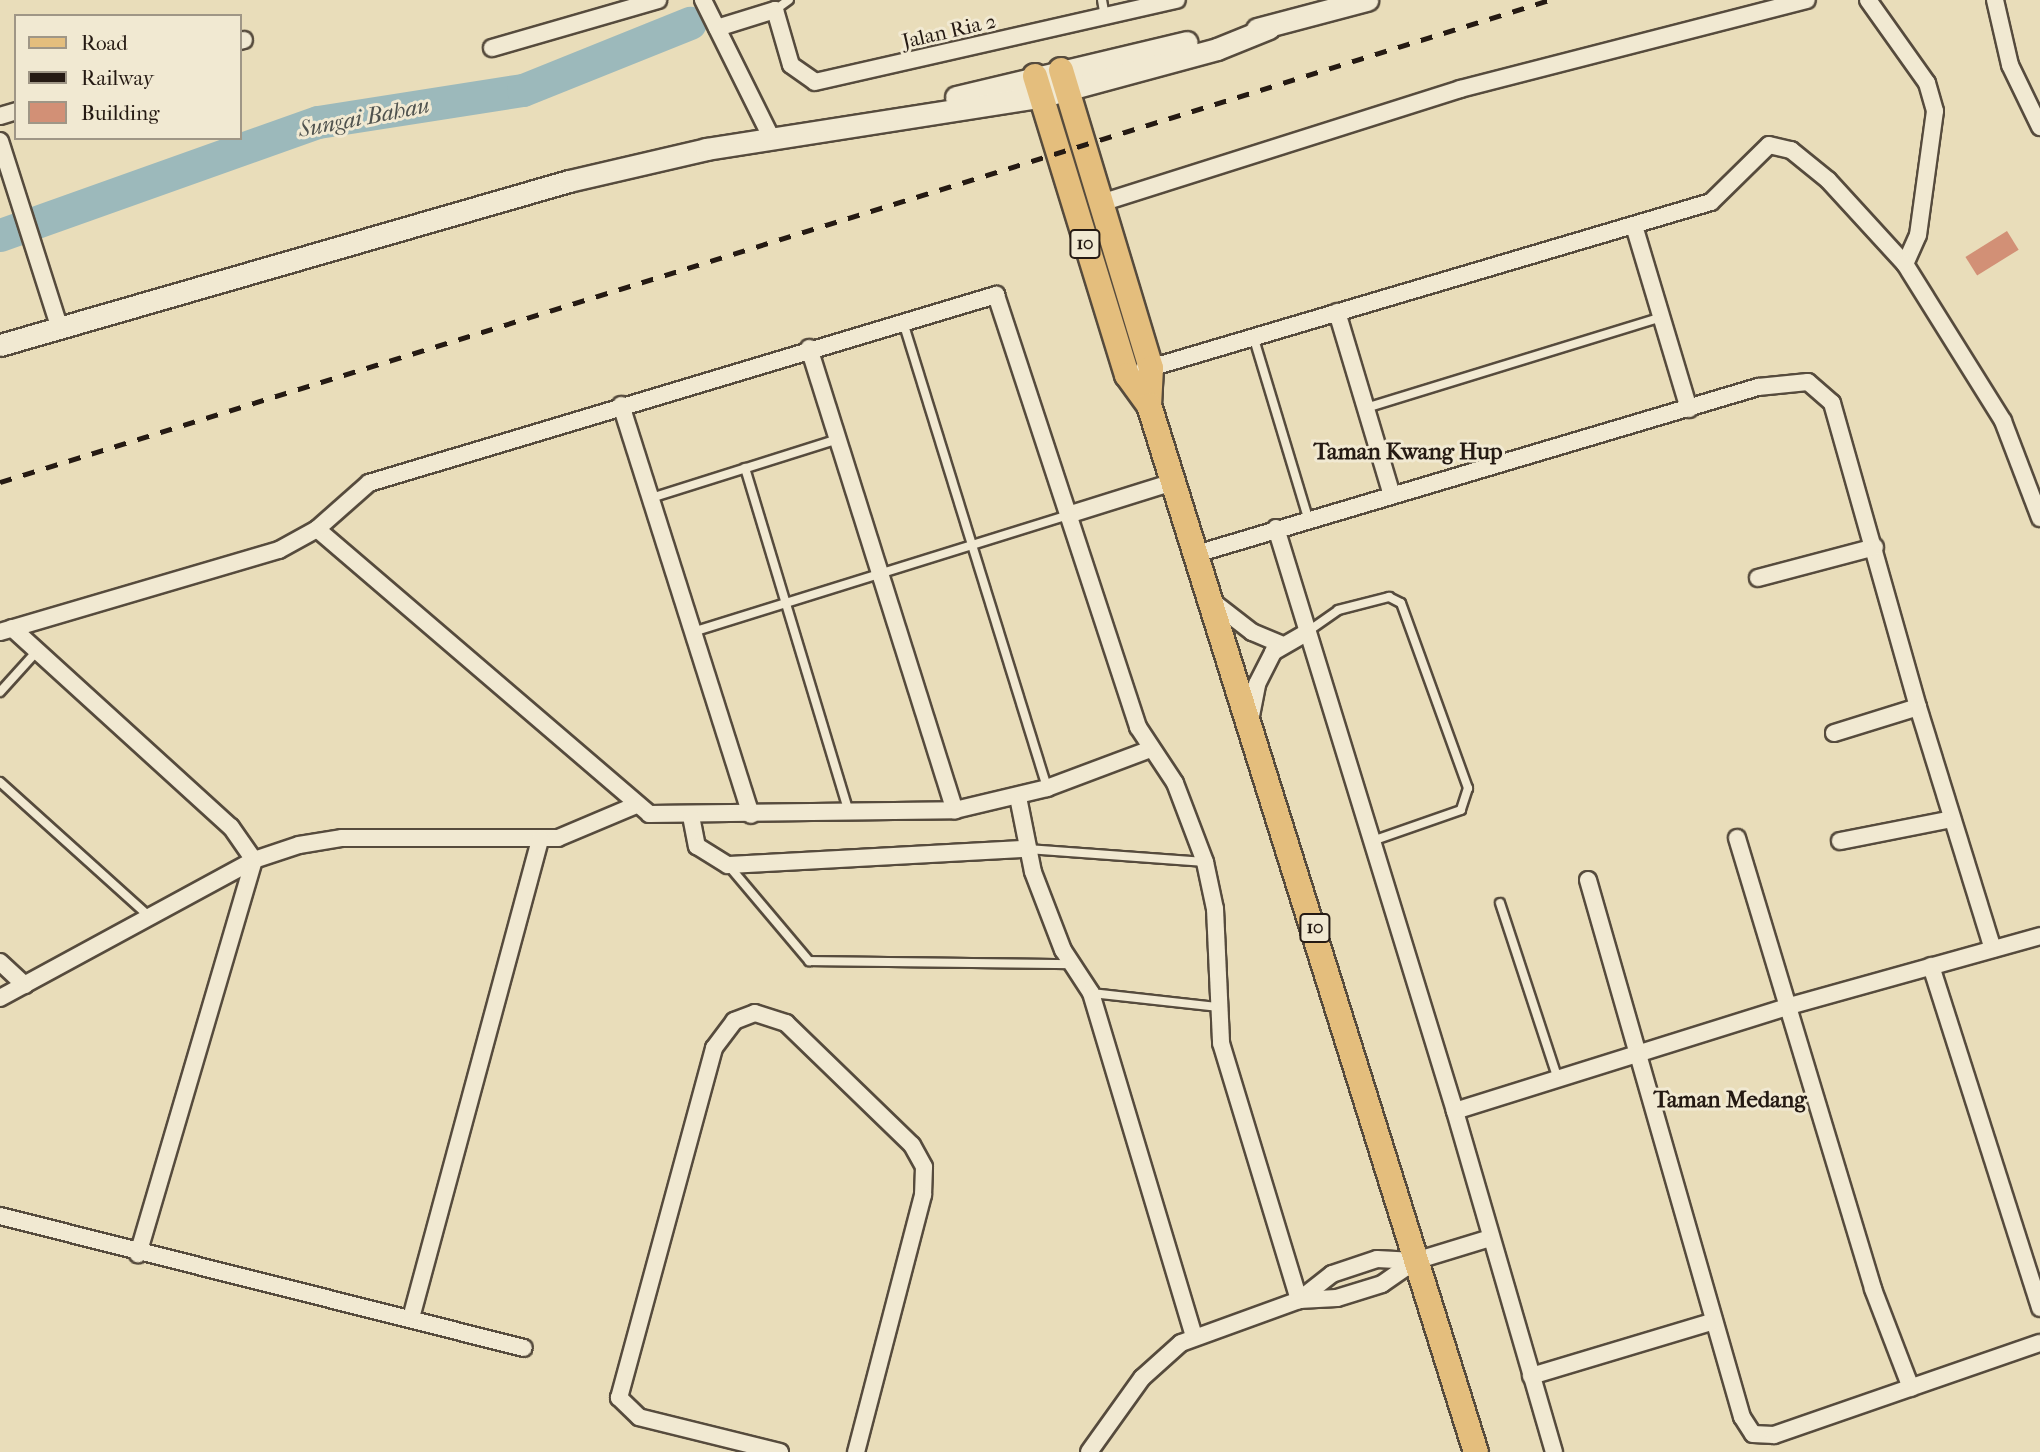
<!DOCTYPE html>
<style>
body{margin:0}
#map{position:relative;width:2040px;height:1452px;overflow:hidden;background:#e9ddba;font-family:"IM FELL French Canon",serif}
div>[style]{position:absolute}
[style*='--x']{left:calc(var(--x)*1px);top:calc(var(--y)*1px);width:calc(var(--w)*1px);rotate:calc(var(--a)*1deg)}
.river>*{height:33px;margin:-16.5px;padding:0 16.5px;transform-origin:16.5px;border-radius:16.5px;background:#9cb9bb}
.building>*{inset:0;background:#d29076;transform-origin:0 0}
.roads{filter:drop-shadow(2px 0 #564b3d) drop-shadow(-2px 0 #564b3d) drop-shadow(0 2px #564b3d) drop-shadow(0 -2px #564b3d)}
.service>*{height:8px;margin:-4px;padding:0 4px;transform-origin:4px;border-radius:4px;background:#f1e9d2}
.minor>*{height:16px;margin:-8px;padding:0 8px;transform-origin:8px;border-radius:8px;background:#f1e9d2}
.secondary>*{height:21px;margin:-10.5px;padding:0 10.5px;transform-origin:10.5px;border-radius:10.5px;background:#f1e9d2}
.primary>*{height:24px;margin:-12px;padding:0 12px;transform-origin:12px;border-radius:12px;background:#e4be7d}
.rail>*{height:5px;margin-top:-2.5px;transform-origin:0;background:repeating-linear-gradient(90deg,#251a13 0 12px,transparent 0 24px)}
span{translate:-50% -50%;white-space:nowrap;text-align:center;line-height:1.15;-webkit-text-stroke:6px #f1e9d2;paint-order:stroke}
.shield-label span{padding:2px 5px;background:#f1e9d2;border:2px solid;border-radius:5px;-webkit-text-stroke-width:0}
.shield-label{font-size:19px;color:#251a13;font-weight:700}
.street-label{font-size:21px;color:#251a13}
.water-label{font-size:23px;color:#4f524e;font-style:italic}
.neighbourhood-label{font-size:23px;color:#251a13;font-weight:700}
.legend{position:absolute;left:14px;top:14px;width:228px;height:126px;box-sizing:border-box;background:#f1e9d2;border:2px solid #9f9686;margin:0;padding:9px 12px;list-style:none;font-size:21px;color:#251a13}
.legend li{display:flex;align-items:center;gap:14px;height:35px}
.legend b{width:35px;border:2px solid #9f9686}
</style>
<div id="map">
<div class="river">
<i style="--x:0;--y:235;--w:337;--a:-19.6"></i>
<i style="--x:318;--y:122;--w:207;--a:-8.9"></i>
<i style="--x:523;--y:90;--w:180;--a:-21.9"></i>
</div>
<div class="building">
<i style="left:2007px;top:231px;width:22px;height:49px;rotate:58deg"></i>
</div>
<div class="roads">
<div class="service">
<i style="--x:1102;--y:0;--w:17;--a:80"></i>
<i style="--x:775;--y:10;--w:17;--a:-36"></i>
<i style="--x:903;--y:322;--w:488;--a:72.8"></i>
<i style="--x:1254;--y:339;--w:187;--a:73.2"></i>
<i style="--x:1366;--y:408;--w:309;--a:-17.1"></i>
<i style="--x:745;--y:468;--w:359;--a:73.2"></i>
<i style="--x:651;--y:498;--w:196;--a:-17.5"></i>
<i style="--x:693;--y:632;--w:396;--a:-17.3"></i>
<i style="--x:1307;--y:632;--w:38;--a:-35"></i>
<i style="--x:1338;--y:610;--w:53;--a:-14.3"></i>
<i style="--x:1389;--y:597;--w:13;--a:27"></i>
<i style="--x:1401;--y:603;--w:197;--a:70.1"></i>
<i style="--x:1468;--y:788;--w:23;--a:108"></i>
<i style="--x:1461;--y:810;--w:91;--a:160.8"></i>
<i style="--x:0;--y:692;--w:55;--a:-47.9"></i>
<i style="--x:0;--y:782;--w:202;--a:42"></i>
<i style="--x:1028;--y:849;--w:177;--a:4.2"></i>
<i style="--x:728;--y:865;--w:126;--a:49.8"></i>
<i style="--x:809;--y:961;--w:263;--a:0.7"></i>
<i style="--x:1500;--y:903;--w:185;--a:71.8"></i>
<i style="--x:1091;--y:993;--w:127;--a:6.3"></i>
</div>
<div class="minor">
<i style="--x:703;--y:0;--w:153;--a:63.6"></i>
<i style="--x:1868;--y:0;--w:102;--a:54.6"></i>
<i style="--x:1927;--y:83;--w:29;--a:74"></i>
<i style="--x:1935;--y:111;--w:125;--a:97.8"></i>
<i style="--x:1918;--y:235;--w:32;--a:114"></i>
<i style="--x:1995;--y:0;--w:67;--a:77"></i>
<i style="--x:2010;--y:65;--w:69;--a:64.2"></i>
<i style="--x:717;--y:28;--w:61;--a:-17.2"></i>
<i style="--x:775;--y:10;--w:57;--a:73.8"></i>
<i style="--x:791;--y:65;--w:29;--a:35"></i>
<i style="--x:815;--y:82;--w:371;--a:-12.8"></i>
<i style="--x:240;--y:41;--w:4;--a:-14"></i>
<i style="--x:492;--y:48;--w:173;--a:-16.1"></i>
<i style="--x:0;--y:116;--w:17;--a:-17"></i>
<i style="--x:0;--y:141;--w:194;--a:72.3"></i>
<i style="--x:1101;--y:203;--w:377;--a:-17.6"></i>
<i style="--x:1460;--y:89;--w:358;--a:-14.4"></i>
<i style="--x:1635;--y:229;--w:188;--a:73.3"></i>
<i style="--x:1337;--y:312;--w:191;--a:73.3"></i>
<i style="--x:809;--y:348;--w:485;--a:72.5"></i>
<i style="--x:1143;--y:370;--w:592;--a:-16.48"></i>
<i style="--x:1711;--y:202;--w:81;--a:-44.5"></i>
<i style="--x:1769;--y:145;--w:23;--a:13"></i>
<i style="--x:1791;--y:150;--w:48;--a:39"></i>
<i style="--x:1828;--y:180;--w:114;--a:47.5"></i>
<i style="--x:1905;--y:264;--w:185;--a:58"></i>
<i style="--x:2003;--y:421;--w:104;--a:69.1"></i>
<i style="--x:621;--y:405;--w:430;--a:72.4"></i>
<i style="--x:1071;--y:514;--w:107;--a:-17.4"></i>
<i style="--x:1276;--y:528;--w:610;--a:72.93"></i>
<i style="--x:317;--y:529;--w:438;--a:40.6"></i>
<i style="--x:649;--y:814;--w:306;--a:-0.7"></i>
<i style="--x:955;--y:810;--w:95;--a:-13.4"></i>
<i style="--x:1047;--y:788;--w:111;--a:-20.6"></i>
<i style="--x:1196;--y:554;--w:586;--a:-16.55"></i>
<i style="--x:1758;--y:387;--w:50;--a:-5.7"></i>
<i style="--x:1808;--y:382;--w:32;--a:41"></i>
<i style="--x:1832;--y:403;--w:316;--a:74.2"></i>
<i style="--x:1918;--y:707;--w:88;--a:162.8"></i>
<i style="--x:1758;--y:578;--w:121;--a:-14.8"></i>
<i style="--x:1212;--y:601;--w:51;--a:37.8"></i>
<i style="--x:1252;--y:632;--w:30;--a:23"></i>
<i style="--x:12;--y:628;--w:296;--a:42.3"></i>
<i style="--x:231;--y:827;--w:40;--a:55.1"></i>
<i style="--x:254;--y:860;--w:411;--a:106.4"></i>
<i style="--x:0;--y:632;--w:291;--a:-16.4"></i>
<i style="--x:279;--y:550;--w:43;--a:-28.9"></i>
<i style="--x:317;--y:529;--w:69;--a:-41.5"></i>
<i style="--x:369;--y:483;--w:655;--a:-16.69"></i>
<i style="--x:996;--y:295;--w:455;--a:71.8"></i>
<i style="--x:1138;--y:727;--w:67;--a:56.5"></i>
<i style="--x:1175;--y:783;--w:85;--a:69.2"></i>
<i style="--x:1205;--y:862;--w:48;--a:78"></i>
<i style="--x:1215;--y:909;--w:134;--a:87.4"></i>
<i style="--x:1221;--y:1043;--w:269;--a:73.1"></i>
<i style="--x:1918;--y:707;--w:253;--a:72.8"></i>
<i style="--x:1251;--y:716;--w:33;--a:-79"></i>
<i style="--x:1257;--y:684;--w:36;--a:-63"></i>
<i style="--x:1273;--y:652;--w:39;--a:-30"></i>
<i style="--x:1018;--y:797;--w:76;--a:78.7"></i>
<i style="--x:1033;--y:872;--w:84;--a:69"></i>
<i style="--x:1063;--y:950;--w:51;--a:56.9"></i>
<i style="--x:1091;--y:993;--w:358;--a:73.3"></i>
<i style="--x:691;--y:816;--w:31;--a:79"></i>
<i style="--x:697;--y:846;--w:36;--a:32"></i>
<i style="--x:728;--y:865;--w:300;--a:-3.1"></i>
<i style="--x:1737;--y:838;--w:471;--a:73.2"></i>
<i style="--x:1873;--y:1289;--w:106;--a:69"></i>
<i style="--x:1840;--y:841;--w:114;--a:-11.1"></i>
<i style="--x:1588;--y:880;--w:559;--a:74"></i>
<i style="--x:1742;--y:1417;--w:20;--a:57"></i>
<i style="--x:1753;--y:1434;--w:21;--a:3"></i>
<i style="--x:1774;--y:1435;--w:281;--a:-19.1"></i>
<i style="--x:0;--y:962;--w:34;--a:43"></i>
<i style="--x:1931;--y:966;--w:359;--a:72.3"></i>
<i style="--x:0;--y:998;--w:289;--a:-28.5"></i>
<i style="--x:254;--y:860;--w:47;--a:-18.4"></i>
<i style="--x:299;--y:845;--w:44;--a:-9.2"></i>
<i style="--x:342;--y:838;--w:216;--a:0"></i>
<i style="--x:558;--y:838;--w:82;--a:-22.8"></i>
<i style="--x:0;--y:1216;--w:540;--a:14.14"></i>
<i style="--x:1299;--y:1300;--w:42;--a:-38.2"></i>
<i style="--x:1332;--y:1274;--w:47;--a:-18.4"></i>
<i style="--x:1377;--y:1259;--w:38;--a:3"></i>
<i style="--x:411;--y:1318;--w:496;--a:-74.9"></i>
<i style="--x:1531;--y:1376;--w:191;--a:-16.7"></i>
<i style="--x:780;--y:1452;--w:145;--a:-166.1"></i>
<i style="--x:639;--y:1417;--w:28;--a:-136"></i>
<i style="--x:619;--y:1398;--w:363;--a:-74.8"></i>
<i style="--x:714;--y:1048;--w:34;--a:-53"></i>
<i style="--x:734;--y:1021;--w:22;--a:-21"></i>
<i style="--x:755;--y:1013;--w:33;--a:18"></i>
<i style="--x:786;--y:1023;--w:175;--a:44.1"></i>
<i style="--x:912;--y:1145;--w:25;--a:61"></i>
<i style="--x:924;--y:1167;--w:28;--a:92"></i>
<i style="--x:923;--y:1195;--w:266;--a:104.6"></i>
<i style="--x:1089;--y:1452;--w:91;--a:-54.4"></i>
<i style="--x:1142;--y:1378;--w:52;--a:-41.9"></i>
<i style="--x:1181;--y:1343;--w:126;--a:-20"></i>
<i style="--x:1299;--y:1300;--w:38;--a:-3"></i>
<i style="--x:1337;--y:1298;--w:47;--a:-17.3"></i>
<i style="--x:1382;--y:1284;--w:40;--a:-34.9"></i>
<i style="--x:1415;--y:1261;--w:78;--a:-17"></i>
<i style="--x:1554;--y:1452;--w:355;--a:-106.2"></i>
<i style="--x:1455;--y:1111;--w:347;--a:-17.4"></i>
<i style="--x:1786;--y:1007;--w:264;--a:-15.6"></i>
</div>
<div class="secondary">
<i style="--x:1257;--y:29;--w:114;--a:-14.8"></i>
<i style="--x:956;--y:97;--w:237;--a:-13.4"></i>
<i style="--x:0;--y:345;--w:592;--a:-16.08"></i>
<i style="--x:569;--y:181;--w:141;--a:-13.1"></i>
<i style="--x:706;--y:149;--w:341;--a:-8.9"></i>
<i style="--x:1043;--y:96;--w:180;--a:-15.1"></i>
<i style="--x:1217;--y:49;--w:56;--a:-22"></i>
</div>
<div class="primary">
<i style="--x:1061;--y:70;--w:311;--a:73.2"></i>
<i style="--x:1151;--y:368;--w:37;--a:93"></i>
<i style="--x:1035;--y:76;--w:313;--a:72.9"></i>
<i style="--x:1127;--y:375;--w:37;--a:54"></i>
<i style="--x:1149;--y:405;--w:1097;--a:72.66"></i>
</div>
</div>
<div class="rail">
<i style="--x:0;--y:482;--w:1622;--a:-17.28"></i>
</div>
<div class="shield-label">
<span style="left:1085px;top:244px">10</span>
<span style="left:1315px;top:928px">10</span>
</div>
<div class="street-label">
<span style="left:949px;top:31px;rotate:-13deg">Jalan Ria 2</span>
</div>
<div class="water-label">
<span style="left:364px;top:118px;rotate:-11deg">Sungai Bahau</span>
</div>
<div class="neighbourhood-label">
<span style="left:1408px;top:452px">Taman Kwang Hup</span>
<span style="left:1730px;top:1100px">Taman Medang</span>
</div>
<ul class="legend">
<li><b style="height:9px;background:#e4be7d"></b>Road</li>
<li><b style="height:9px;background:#251a13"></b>Railway</li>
<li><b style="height:19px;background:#d29076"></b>Building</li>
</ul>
</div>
